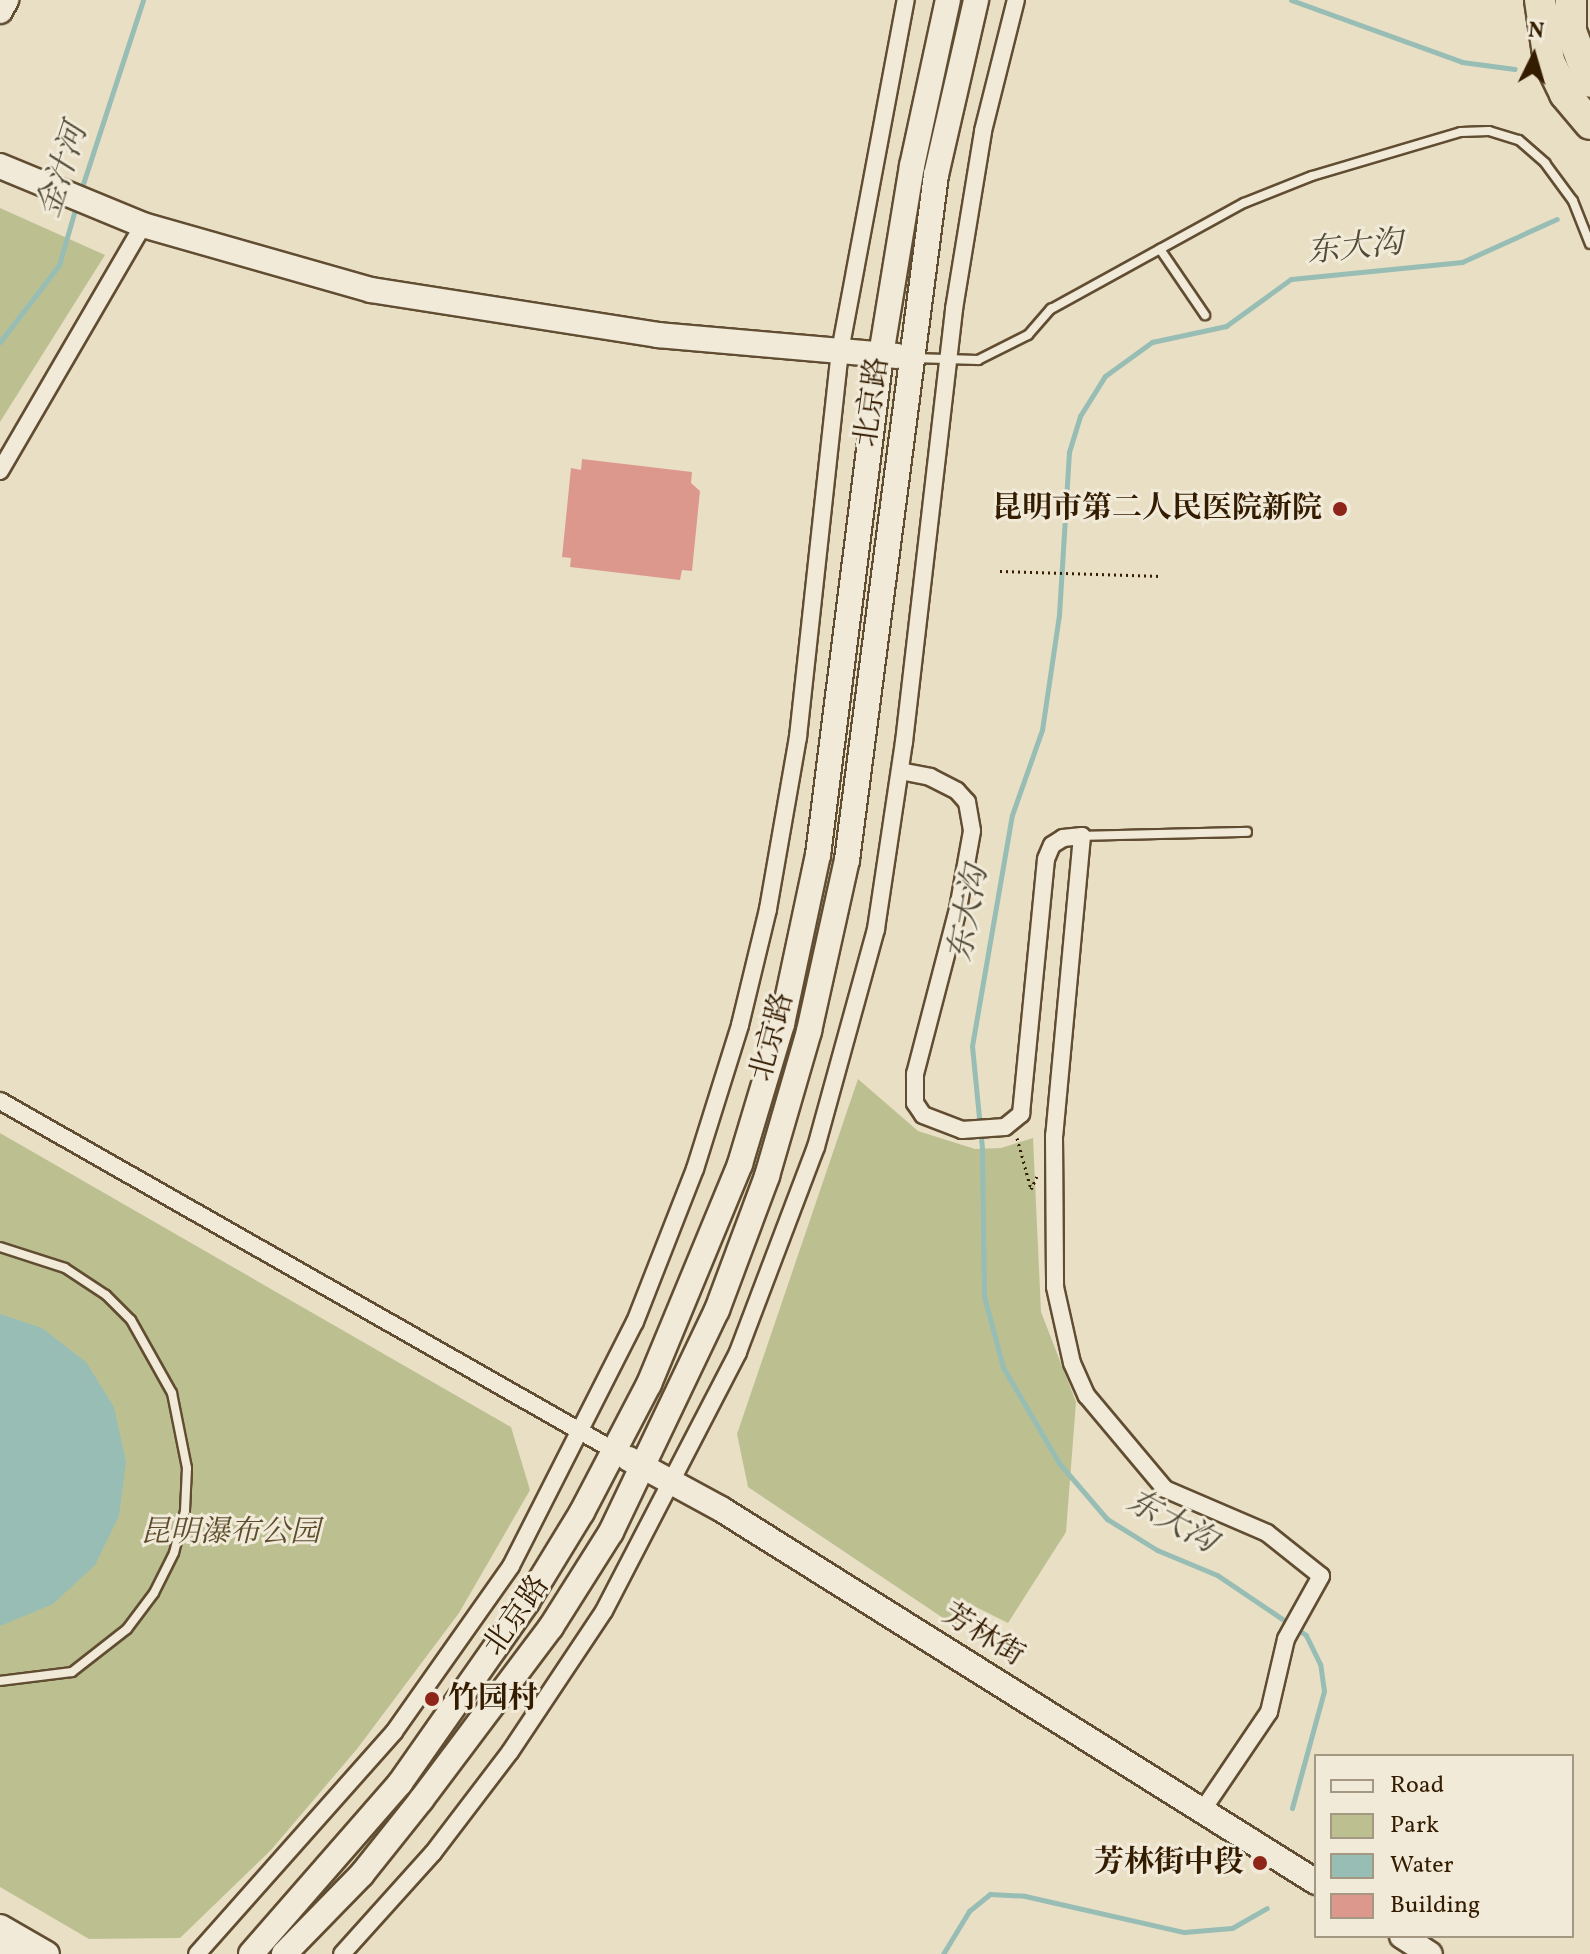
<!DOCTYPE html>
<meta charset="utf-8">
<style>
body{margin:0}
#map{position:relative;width:1590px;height:1954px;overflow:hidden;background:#e9dfc5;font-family:Vollkorn,"Noto Serif SC",serif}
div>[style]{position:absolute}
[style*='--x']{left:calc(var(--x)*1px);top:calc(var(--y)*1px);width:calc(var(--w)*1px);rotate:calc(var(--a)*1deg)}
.green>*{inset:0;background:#bcc091}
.water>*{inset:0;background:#97bdb4}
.stream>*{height:5px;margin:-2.5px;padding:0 2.5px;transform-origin:2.5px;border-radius:2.5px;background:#97bdb4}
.building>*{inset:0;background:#dd988e}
.path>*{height:3px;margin-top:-1.5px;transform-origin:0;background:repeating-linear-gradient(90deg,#341c00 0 2px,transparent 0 6px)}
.roads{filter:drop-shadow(2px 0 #614d31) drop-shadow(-2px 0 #614d31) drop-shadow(0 2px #614d31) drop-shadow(0 -2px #614d31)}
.lane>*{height:8px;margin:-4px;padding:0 4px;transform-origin:4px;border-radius:4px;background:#f1ead9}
.street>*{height:16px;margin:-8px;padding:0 8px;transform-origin:8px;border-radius:8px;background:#f1ead9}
.secondary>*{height:24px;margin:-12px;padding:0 12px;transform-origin:12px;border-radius:12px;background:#f1ead9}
.highway>*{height:30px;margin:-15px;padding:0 15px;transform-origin:15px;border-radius:15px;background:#e9dfc5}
.dots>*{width:22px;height:22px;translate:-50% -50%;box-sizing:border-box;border:4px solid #f1ead9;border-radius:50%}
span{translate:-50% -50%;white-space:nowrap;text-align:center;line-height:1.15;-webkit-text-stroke:6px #f1ead9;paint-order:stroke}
.street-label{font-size:30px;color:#341c00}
.poi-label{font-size:30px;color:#341c00;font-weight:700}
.right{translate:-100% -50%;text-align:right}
.left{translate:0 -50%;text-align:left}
.park-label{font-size:30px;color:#5d4d2c;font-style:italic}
.water-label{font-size:32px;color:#524c36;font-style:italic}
.legend{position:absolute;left:1314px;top:1754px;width:260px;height:184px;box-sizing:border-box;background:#f1ead9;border:2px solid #a59882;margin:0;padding:10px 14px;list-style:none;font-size:24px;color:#341c00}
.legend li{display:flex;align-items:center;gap:16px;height:40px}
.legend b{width:40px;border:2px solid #a59882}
.north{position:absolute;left:1494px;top:16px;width:80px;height:80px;-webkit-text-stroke:6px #f1ead9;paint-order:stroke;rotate:5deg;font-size:22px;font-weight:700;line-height:32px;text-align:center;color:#341c00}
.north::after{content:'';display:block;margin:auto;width:28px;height:36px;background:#341c00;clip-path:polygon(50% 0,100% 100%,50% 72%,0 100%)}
</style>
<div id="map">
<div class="green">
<i style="clip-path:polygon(0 208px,105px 255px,0 422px)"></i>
<i style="clip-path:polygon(858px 1079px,918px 1131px,975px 1149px,1001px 1148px,1033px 1138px,1041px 1312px,1076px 1402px,1066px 1532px,1008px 1623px,968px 1603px,955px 1626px,748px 1487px,737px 1434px)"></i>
<i style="clip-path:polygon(0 1133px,511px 1427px,530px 1490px,459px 1613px,357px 1749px,271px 1850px,180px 1938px,89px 1939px,0 1887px)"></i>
</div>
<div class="water">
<i style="clip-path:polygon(0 1314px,42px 1328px,86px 1362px,114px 1407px,126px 1462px,119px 1516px,95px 1565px,53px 1604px,0 1626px)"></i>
</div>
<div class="stream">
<i style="--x:1291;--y:0;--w:182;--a:19.9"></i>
<i style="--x:1462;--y:62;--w:53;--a:7.5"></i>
<i style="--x:80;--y:193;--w:203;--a:-71.9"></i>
<i style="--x:0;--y:342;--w:97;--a:-52.5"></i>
<i style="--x:59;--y:265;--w:61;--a:-73.9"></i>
<i style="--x:1292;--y:1808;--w:121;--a:-74.7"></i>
<i style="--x:1324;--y:1691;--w:27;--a:-98"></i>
<i style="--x:1320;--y:1664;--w:32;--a:-116"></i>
<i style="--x:1306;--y:1635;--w:107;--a:-146"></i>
<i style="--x:1217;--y:1575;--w:65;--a:-157.4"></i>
<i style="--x:1157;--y:1550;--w:59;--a:-148.2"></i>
<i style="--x:1107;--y:1519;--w:74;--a:-130.6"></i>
<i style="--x:1059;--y:1463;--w:111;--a:-120.3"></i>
<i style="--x:1003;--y:1367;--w:73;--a:-105"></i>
<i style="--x:984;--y:1296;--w:148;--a:-90.8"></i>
<i style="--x:982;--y:1148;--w:102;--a:-95.6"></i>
<i style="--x:972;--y:1046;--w:234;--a:-80.2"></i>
<i style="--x:1012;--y:815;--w:90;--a:-70.6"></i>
<i style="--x:1042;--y:730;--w:116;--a:-81.6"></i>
<i style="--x:1059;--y:615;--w:163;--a:-86.5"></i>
<i style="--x:1069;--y:452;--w:38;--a:-73"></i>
<i style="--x:1080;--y:416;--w:47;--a:-58"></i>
<i style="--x:1105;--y:376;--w:58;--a:-35.9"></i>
<i style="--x:1152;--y:342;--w:76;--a:-12.2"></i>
<i style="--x:1226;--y:326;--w:80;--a:-35.9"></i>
<i style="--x:1291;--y:279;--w:172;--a:-5.7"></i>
<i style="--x:1462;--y:262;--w:104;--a:-24.4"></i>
<i style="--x:943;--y:1954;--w:50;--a:-58.8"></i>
<i style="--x:969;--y:1911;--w:27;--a:-39"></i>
<i style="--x:990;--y:1894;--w:35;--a:3"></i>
<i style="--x:1025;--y:1896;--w:163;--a:12.8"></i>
<i style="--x:1184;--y:1932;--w:48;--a:-4.8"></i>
<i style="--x:1232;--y:1928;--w:40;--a:-29.7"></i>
</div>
<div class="building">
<i style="clip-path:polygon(582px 459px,692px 472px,691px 483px,700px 491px,692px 571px,682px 570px,680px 580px,570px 567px,571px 558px,562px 557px,571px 468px,581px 470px)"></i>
</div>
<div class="path">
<i style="--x:1000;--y:571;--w:162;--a:1.8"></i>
<i style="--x:1017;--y:1138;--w:53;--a:74.6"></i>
<i style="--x:1031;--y:1189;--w:14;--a:-65"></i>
</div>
<div class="roads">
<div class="lane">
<i style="--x:1160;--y:249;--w:80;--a:55.7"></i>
<i style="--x:913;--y:358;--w:65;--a:1.8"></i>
<i style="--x:978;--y:360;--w:56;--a:-26.6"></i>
<i style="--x:1028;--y:335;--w:35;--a:-49"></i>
<i style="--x:1051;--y:309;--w:220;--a:-28.8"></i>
<i style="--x:1244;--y:203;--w:73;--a:-21.7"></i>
<i style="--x:1312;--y:176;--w:155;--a:-16.5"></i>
<i style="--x:1461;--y:132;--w:28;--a:-2"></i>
<i style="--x:1489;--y:131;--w:31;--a:17"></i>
<i style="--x:1519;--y:140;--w:35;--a:41"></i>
<i style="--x:1545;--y:163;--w:47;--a:53.6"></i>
<i style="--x:1573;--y:201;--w:46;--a:68.4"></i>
<i style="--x:1082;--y:836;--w:165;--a:-1.4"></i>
<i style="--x:0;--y:1247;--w:68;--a:17.9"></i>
<i style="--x:65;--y:1268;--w:49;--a:33.4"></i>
<i style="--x:106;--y:1295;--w:35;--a:45"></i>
<i style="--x:131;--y:1320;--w:84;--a:60.7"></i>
<i style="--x:172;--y:1393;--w:76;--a:78.7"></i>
<i style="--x:187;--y:1468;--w:43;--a:92.7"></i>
<i style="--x:185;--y:1511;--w:43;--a:104.7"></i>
<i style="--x:174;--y:1553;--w:45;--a:116.6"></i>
<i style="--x:154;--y:1593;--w:45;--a:126.9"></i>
<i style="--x:127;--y:1629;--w:70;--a:142"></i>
<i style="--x:72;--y:1672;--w:73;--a:172.9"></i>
</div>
<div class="street">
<i style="--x:0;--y:471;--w:285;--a:-59.8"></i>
<i style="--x:900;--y:771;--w:31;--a:11"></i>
<i style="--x:930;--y:777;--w:30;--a:27"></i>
<i style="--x:957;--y:791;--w:15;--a:48"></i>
<i style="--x:967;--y:802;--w:29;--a:80"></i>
<i style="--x:972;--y:831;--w:79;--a:100.2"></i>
<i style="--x:958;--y:909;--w:171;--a:104.6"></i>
<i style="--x:915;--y:1074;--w:29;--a:90"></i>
<i style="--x:915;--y:1103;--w:14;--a:56"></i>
<i style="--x:923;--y:1115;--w:42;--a:21"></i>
<i style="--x:962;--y:1130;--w:43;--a:-4"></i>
<i style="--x:1005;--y:1127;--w:21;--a:-39"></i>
<i style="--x:1021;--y:1114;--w:256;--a:-84.4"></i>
<i style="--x:1046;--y:859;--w:15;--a:-67"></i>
<i style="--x:1052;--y:845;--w:13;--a:-32"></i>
<i style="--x:1063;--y:838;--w:19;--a:-6"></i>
<i style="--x:1082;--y:836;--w:300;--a:95.3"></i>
<i style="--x:1054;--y:1135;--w:152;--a:89.6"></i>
<i style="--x:1055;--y:1287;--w:78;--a:77.4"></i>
<i style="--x:1072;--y:1363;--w:36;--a:66"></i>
<i style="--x:1087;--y:1396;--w:121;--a:50"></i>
<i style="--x:1165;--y:1489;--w:111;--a:23.3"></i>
<i style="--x:1267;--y:1533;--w:69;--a:38.5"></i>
<i style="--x:1321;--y:1576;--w:72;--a:119.1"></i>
<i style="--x:1286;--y:1639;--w:75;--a:103.1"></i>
<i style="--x:1269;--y:1712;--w:120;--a:124.1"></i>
<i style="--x:0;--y:1101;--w:705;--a:29.65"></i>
<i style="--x:197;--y:1954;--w:297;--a:-48.4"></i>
<i style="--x:394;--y:1732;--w:203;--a:-54.8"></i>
<i style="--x:511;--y:1566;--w:274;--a:-63.1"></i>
<i style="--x:635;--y:1322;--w:164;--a:-68.6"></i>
<i style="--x:695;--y:1169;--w:151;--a:-72.6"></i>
<i style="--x:740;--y:1025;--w:119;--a:-76.4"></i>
<i style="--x:768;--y:909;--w:175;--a:-80.1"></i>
<i style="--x:798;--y:737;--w:388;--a:-83.8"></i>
<i style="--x:840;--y:351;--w:357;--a:-79.4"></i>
<i style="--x:342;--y:1954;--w:136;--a:-48"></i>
<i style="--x:433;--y:1853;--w:127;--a:-52.7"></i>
<i style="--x:510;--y:1752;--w:169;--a:-56.3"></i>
<i style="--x:604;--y:1611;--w:292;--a:-62.6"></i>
<i style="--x:738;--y:1352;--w:219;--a:-69.2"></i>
<i style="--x:816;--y:1147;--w:226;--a:-74.6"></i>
<i style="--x:876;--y:929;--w:189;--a:-81.5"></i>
<i style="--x:904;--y:742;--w:436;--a:-83.4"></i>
<i style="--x:954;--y:309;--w:180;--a:-80.7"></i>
<i style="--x:983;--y:131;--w:135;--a:-75.9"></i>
</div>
<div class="secondary">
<i style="--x:0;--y:11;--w:13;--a:-61"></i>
<i style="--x:0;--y:166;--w:155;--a:22.4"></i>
<i style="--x:143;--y:225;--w:237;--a:15.9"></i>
<i style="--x:371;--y:290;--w:291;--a:8.9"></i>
<i style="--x:658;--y:335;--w:240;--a:5"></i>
<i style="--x:629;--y:1459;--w:105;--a:28.5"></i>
<i style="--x:721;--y:1509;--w:702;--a:32.08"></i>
<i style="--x:0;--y:1927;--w:54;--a:29.9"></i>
<i style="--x:1402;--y:1936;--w:33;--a:33"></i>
<i style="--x:0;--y:1947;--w:15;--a:28"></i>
<i style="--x:251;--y:1954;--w:227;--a:-48.9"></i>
<i style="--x:400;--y:1783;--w:221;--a:-54.9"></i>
<i style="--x:527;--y:1602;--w:105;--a:-58.6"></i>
<i style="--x:582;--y:1512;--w:144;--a:-62.4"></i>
<i style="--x:649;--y:1384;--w:238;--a:-67.5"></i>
<i style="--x:740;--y:1164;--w:146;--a:-73.3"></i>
<i style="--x:782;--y:1024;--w:173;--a:-78"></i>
<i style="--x:818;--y:855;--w:504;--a:-82.82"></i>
<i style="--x:881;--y:355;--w:192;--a:-80.7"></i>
<i style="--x:912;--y:166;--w:170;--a:-77.8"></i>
<i style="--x:284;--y:1954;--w:112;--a:-45.7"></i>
<i style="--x:362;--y:1874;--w:95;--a:-51.4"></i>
<i style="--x:421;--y:1800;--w:216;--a:-53.1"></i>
<i style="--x:551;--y:1627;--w:112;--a:-57.7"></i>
<i style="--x:611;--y:1532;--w:246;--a:-64.5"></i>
<i style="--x:717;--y:1310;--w:143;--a:-69.5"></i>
<i style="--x:767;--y:1176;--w:151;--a:-73.8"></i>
<i style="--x:809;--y:1031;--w:175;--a:-77.5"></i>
<i style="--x:847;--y:860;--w:691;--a:-82.6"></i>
<i style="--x:936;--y:175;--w:180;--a:-77.1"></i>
</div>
<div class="highway">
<i style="--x:1540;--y:0;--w:62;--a:81.6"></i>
<i style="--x:1549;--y:61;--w:37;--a:64"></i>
<i style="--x:1565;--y:94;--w:39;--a:50"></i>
<i style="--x:1571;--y:0;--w:31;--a:90"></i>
<i style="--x:1571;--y:31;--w:54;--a:69.6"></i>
</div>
</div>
<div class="dots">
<i style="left:1340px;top:509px;background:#8f2418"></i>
<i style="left:432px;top:1699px;background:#8f2418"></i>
<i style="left:1260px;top:1863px;background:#8f2418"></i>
</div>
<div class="street-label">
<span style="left:873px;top:402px;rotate:-82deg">北京路</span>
<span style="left:773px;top:1037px;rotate:-75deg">北京路</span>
<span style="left:517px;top:1616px;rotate:-55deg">北京路</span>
<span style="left:983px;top:1636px;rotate:32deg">芳林街</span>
</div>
<div class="poi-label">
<span class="right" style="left:1322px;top:509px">昆明市第二人民医院新院</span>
<span class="left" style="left:448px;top:1699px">竹园村</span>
<span class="right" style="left:1244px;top:1863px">芳林街中段</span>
</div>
<div class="park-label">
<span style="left:230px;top:1533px">昆明瀑布公园</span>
</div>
<div class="water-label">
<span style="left:64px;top:171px;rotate:-72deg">金汁河</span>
<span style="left:1355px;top:249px;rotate:-6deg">东大沟</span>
<span style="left:970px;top:914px;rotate:-80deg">东大沟</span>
<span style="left:1171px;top:1523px;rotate:28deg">东大沟</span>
</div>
<ul class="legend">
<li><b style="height:10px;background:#f1ead9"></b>Road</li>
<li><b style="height:22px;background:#bcc091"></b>Park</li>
<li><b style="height:22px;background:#97bdb4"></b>Water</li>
<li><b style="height:22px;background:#dd988e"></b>Building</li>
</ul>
<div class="north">N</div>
</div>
